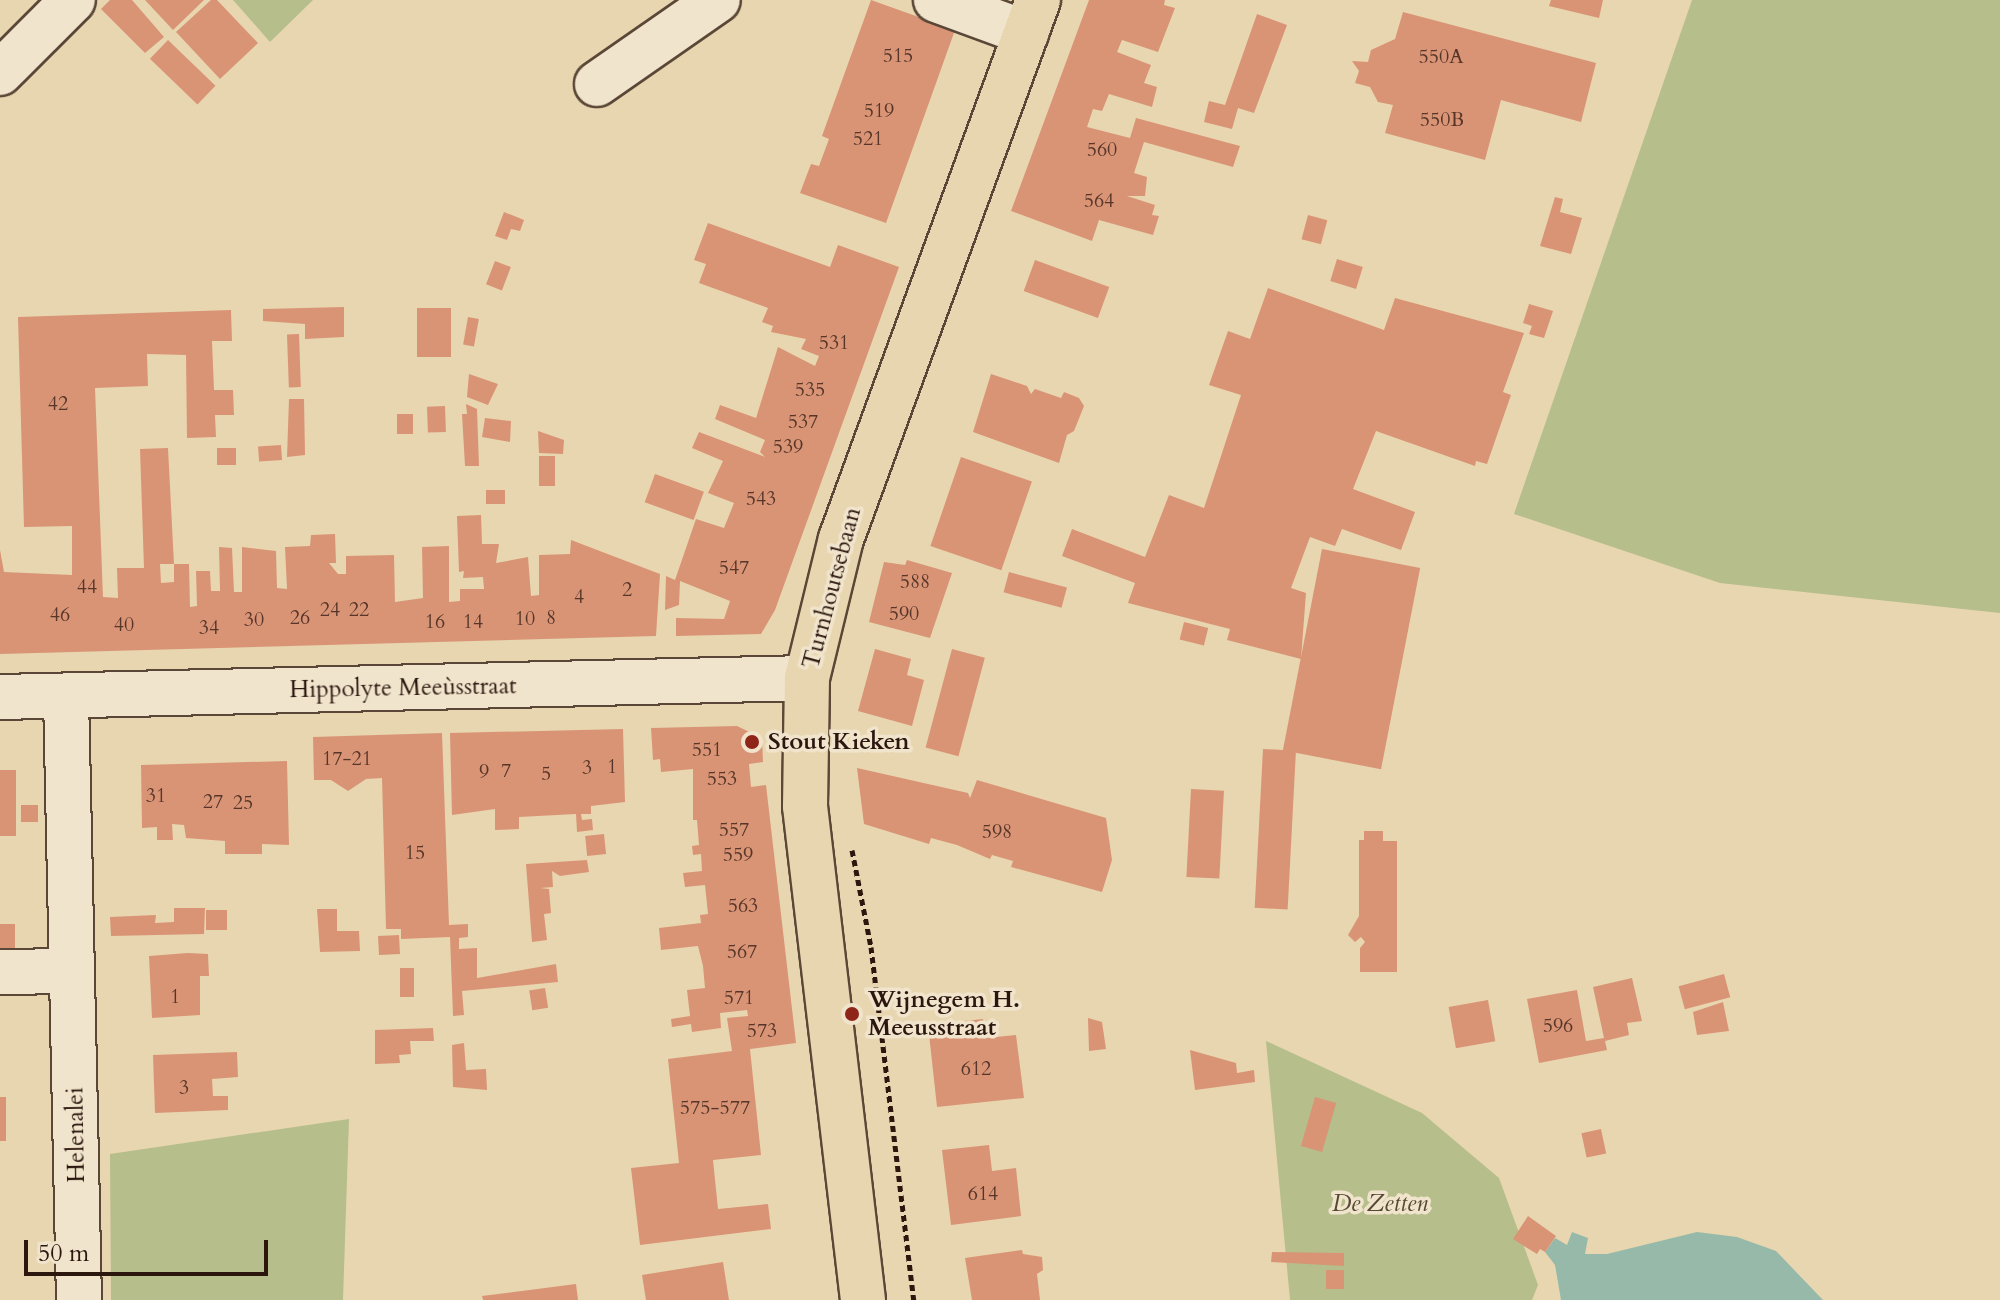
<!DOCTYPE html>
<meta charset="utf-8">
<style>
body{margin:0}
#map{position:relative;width:2000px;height:1300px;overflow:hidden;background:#e8d6b0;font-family:Cardo,serif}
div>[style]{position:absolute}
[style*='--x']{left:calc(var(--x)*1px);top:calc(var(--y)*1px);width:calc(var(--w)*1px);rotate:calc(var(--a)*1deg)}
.green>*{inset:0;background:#b6be8b}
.water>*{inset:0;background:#97b9a9}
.building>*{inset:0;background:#d99476;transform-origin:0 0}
.path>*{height:5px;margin-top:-2.5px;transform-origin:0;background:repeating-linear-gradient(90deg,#2c170f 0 6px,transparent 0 10px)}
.roads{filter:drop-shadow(2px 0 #5b4737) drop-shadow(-2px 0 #5b4737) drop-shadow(0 2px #5b4737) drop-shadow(0 -2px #5b4737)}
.minor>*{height:44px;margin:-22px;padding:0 22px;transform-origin:22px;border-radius:22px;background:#f0e4cc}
.major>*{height:44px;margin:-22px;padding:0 22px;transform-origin:22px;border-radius:22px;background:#e8d6b0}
.dots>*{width:22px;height:22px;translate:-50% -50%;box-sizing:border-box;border:4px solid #f0e4cc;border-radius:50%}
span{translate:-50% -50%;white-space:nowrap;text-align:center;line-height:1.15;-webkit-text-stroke:7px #f0e4cc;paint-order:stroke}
.number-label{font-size:20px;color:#573629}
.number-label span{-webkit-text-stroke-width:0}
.street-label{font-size:24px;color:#2c170f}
.poi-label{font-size:24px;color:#2c170f;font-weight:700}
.left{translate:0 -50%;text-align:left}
.park-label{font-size:24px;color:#554934;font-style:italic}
.scale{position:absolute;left:24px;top:1240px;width:244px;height:36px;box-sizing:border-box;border:4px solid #2c170f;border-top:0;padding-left:10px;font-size:24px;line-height:28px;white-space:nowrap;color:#2c170f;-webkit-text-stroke:6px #f0e4cc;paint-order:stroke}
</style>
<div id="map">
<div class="green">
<i style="clip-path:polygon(233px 0,313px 0,270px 42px)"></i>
<i style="clip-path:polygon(1692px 0,2000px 0,2000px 613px,1720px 583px,1514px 514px)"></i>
<i style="clip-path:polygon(1266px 1041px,1422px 1113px,1499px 1178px,1538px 1285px,1532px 1300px,1290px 1300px)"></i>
<i style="clip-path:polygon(349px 1119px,343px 1300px,111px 1300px,110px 1154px)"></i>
</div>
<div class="water">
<i style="clip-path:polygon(1572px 1232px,1588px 1238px,1585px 1254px,1607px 1254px,1697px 1232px,1737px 1237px,1776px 1251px,1823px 1300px,1561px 1300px,1555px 1265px,1545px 1252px,1555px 1238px,1567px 1245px)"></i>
</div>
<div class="building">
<i style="clip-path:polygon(110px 0,132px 0,164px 37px,145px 53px,101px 9px)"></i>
<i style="clip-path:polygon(145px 0,204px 0,173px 30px)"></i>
<i style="clip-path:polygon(211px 0,217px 0,258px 43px,220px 79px,176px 32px)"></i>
<i style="clip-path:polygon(871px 0,955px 30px,886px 223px,800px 193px,811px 164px,819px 166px,829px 139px,822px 136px)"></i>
<i style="clip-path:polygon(1089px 0,1165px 0,1164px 5px,1175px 8px,1158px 52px,1122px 40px,1117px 52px,1151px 65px,1144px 83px,1157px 87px,1152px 107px,1109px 94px,1102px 111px,1093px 109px,1087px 127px,1130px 138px,1136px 118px,1240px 146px,1233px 167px,1144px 142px,1134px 173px,1147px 177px,1145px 196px,1127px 196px,1155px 205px,1152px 215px,1159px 216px,1153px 235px,1099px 220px,1092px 241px,1011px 211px)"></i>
<i style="clip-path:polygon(1551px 0,1603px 0,1599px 18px,1549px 6px)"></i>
<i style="clip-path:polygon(1403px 12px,1596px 63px,1581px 122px,1501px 100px,1485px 160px,1385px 133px,1393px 105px,1378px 102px,1370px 87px,1355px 83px,1359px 71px,1352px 61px,1368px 62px,1371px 50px,1395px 39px)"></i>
<i style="clip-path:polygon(1257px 14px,1287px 25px,1254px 113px,1238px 108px,1232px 129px,1204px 122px,1209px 101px,1225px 105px)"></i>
<i style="left:168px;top:40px;width:66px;height:26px;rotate:44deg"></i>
<i style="clip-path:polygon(1555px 197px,1563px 199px,1560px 212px,1582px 218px,1571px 254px,1540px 246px)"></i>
<i style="clip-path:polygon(504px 212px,524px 220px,520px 231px,511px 229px,507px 240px,495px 236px)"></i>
<i style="left:1308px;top:215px;width:20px;height:25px;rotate:15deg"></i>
<i style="clip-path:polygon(708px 223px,830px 267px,838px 245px,899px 267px,775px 610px,761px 634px,676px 636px,676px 618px,724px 619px,730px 601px,680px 581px,679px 605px,665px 610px,666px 576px,675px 580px,696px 519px,724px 528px,734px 503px,708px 493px,723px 461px,692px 448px,699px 432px,765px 457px,760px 452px,765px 440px,715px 419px,720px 405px,756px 418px,778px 347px,815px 366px,819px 356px,801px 349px,806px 339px,771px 332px,773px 326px,762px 322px,768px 308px,699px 283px,706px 264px,694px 260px)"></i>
<i style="left:1337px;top:259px;width:27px;height:23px;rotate:17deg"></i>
<i style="left:1035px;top:260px;width:79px;height:33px;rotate:20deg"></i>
<i style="left:495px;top:261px;width:17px;height:25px;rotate:21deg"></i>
<i style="clip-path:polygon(1268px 288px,1384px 330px,1395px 298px,1524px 333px,1503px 392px,1511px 395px,1487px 464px,1476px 461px,1475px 466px,1376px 431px,1353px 489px,1415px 512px,1401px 550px,1342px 529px,1335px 546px,1310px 537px,1291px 588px,1306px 593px,1301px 659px,1227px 640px,1230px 629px,1128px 603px,1135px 583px,1062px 556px,1072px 529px,1145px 557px,1169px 495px,1204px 508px,1241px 395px,1209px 385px,1228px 331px,1250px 339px)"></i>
<i style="clip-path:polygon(1529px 304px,1553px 311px,1544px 338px,1529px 334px,1532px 326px,1523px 323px)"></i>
<i style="clip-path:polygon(344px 307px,344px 337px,305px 339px,305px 324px,263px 321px,263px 309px)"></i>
<i style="left:417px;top:308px;width:34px;height:49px"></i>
<i style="clip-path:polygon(231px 310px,232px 341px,212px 341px,214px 390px,233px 390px,234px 415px,215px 415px,216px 437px,187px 438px,186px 355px,147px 354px,148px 386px,95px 388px,103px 597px,118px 598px,117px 568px,144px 568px,140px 449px,168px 448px,174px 564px,160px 564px,161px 583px,174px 582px,174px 564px,189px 564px,190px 607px,197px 606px,196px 571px,210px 571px,211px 591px,220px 591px,219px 547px,232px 548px,234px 592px,242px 592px,242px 547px,276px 551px,277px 588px,287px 589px,285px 547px,310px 546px,311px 535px,335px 534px,336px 563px,329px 563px,338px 574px,346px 574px,346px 556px,394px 555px,395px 602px,423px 598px,422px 547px,449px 546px,449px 602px,460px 601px,460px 589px,484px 589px,483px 577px,463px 578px,464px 571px,459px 572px,457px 516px,481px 515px,482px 544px,499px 544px,496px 563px,528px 557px,531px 596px,539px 595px,539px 555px,570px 554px,571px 540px,660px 574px,656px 636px,0 654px,0 550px,4px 572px,72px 575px,72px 526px,24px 527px,18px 317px)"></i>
<i style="left:468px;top:317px;width:11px;height:28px;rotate:10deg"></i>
<i style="left:299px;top:334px;width:53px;height:12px;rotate:88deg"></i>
<i style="clip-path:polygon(469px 374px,498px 384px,488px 405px,467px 397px)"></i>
<i style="clip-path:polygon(991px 374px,1027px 386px,1031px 394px,1035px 389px,1061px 398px,1064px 392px,1079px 398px,1084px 406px,1074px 431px,1067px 435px,1059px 463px,973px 432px)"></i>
<i style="clip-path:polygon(289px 399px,304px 399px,305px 455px,287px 457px)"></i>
<i style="clip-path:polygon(466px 404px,477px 409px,479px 466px,465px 466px,462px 414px,467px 414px)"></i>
<i style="left:445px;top:406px;width:26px;height:18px;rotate:88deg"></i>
<i style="left:397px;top:414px;width:16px;height:20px"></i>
<i style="clip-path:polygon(485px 418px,511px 421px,510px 442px,482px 437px)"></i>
<i style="clip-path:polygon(538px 431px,564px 440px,563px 454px,539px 453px)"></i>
<i style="left:281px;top:445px;width:15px;height:23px;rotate:86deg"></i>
<i style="left:217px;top:448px;width:19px;height:17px"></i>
<i style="left:539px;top:456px;width:16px;height:30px"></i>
<i style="left:961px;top:457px;width:75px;height:94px;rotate:19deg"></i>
<i style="left:655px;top:474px;width:52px;height:30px;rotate:20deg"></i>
<i style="left:486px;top:490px;width:19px;height:14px"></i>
<i style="left:1322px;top:549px;width:100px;height:205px;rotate:11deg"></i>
<i style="clip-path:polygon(907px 560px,952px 573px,930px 638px,869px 622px,884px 562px,905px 565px)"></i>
<i style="left:1009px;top:572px;width:60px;height:21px;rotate:15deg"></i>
<i style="left:1184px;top:622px;width:25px;height:18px;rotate:14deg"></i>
<i style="clip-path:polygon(875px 649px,911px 659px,907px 675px,924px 680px,912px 726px,858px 711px)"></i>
<i style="left:952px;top:649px;width:34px;height:102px;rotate:15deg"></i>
<i style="clip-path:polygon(737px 726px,762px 738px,763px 762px,749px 764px,751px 787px,766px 785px,796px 1043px,750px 1049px,761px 1155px,713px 1160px,718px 1209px,768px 1204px,771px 1229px,640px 1245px,631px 1168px,679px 1163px,668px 1059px,732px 1051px,727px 1018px,748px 1016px,747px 1010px,720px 1013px,721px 1028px,692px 1032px,691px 1024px,672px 1027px,671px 1019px,690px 1016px,687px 990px,705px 988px,703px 966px,698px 946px,661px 950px,659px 928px,701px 923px,700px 915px,708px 914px,705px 885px,685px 887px,683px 873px,702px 871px,701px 854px,693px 855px,692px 846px,699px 845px,697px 820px,693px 820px,693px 769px,661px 772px,660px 759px,653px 760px,651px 728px)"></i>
<i style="clip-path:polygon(623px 729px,625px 802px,591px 806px,591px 814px,581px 814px,582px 820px,592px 819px,593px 830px,577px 832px,576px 814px,519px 817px,519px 829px,495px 830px,495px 809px,452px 815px,450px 733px)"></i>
<i style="clip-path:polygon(442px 733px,449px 925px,468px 924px,468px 937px,459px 938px,459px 949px,477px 948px,477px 978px,556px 964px,558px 982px,462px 991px,464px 1015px,453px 1016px,450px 937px,401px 939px,401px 929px,386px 929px,382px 778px,366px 779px,348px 791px,331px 780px,314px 780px,313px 737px)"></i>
<i style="left:1263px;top:749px;width:33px;height:159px;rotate:3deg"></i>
<i style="clip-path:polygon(287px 761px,289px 845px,262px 844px,262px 854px,225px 854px,225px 841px,186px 838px,184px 825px,172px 824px,173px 840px,157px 840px,157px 827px,142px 828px,141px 765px)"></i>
<i style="clip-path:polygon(857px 768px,968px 793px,970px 798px,977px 780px,1106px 818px,1112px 860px,1102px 892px,1011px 867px,1013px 861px,992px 855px,990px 859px,957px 845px,931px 838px,929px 844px,864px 824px)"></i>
<i style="left:0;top:770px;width:16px;height:66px"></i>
<i style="left:1191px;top:789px;width:33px;height:88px;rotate:3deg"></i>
<i style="left:21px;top:805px;width:17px;height:17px"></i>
<i style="clip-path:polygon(1364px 831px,1383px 831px,1383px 841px,1397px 841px,1397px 972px,1360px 972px,1360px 948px,1365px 942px,1361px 937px,1355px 942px,1348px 935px,1359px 916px,1359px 840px,1364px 840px)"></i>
<i style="left:604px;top:834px;width:20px;height:19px;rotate:84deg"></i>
<i style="clip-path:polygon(587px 860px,589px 872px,560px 876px,552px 871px,553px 887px,540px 888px,549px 889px,551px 913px,544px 914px,547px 940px,532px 942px,526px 864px)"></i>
<i style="clip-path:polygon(174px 908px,205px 908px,204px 934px,111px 936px,110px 917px,156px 915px,155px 923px,174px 922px)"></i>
<i style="clip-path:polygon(317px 909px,337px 909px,337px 931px,359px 931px,360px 951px,320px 952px)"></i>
<i style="left:227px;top:910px;width:20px;height:21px;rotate:90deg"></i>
<i style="left:0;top:924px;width:15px;height:29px"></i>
<i style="left:399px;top:935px;width:19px;height:21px;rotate:87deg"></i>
<i style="clip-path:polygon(188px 953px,208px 954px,209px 976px,200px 976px,200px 1015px,152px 1018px,149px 956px)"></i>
<i style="left:400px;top:968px;width:14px;height:29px"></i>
<i style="left:1724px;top:974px;width:24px;height:47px;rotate:75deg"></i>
<i style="clip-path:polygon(1632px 978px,1642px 1021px,1627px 1023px,1629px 1035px,1605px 1041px,1607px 1050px,1539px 1063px,1527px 999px,1577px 990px,1586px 1041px,1604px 1038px,1593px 987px)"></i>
<i style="left:545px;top:988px;width:20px;height:16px;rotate:81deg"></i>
<i style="left:1488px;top:1000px;width:42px;height:40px;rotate:80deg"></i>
<i style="clip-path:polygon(1723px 1002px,1729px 1031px,1697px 1035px,1693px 1012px)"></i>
<i style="clip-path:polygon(1088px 1018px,1102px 1022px,1106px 1049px,1089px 1051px)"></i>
<i style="clip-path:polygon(983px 1019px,986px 1038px,1016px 1035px,1024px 1098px,937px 1107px,928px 1025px)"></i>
<i style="clip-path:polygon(433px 1028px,434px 1041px,410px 1041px,411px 1054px,399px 1055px,400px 1063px,375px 1064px,375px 1030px)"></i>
<i style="clip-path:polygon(464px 1043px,466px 1070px,486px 1069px,487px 1090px,453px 1087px,452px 1045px)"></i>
<i style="clip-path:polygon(1190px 1050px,1236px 1063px,1237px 1073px,1254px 1070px,1255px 1082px,1195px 1090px)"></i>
<i style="clip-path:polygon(237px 1052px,238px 1077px,212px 1079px,213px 1096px,228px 1096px,228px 1110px,155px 1113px,153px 1055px)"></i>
<i style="left:0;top:1097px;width:6px;height:44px"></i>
<i style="left:1315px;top:1097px;width:22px;height:51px;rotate:16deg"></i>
<i style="left:1601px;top:1129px;width:25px;height:20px;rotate:78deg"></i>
<i style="clip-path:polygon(989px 1145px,992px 1171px,1016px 1168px,1021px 1216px,951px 1225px,942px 1150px)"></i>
<i style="clip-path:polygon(1528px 1216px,1556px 1236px,1545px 1252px,1540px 1249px,1537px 1254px,1513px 1239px)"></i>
<i style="clip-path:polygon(1022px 1250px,1023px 1254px,1042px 1257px,1043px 1270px,1037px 1274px,1040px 1300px,972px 1300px,965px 1258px)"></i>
<i style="clip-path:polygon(1272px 1252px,1344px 1253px,1344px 1266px,1271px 1262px)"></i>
<i style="clip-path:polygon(723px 1262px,729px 1300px,646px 1300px,642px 1275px)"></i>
<i style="left:1326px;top:1270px;width:18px;height:19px"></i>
<i style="clip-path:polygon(576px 1284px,578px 1300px,483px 1300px,482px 1296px)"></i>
</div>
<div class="path">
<i style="--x:852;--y:850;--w:99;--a:78.9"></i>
<i style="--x:871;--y:947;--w:356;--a:83.1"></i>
</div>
<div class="roads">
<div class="minor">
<i style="--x:936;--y:0;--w:96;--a:20.1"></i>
<i style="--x:0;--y:73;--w:103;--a:-45"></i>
<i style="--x:597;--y:84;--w:147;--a:-34.8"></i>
<i style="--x:66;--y:696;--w:604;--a:88.77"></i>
<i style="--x:0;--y:697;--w:807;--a:-1.35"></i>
<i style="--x:0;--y:972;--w:72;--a:-0.8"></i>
</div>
<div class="major">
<i style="--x:863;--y:1300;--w:497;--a:-96.7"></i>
<i style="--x:805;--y:806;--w:128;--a:-89.1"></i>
<i style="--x:807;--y:678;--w:143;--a:-76.3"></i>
<i style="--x:841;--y:539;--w:574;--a:-69.92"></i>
</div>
</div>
<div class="dots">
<i style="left:752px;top:742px;background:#8f2418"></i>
<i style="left:852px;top:1014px;background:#8f2418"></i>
</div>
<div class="number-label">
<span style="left:898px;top:55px">515</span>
<span style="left:1441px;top:56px">550A</span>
<span style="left:879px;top:110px">519</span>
<span style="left:1442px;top:119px">550B</span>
<span style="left:868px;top:138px">521</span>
<span style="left:1102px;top:149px">560</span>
<span style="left:1099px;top:200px">564</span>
<span style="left:834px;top:342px">531</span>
<span style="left:810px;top:389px">535</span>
<span style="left:58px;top:403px">42</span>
<span style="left:803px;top:421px">537</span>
<span style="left:788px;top:446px">539</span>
<span style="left:761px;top:498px">543</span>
<span style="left:734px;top:567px">547</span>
<span style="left:915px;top:581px">588</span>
<span style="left:87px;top:586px">44</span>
<span style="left:627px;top:589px">2</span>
<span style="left:579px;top:596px">4</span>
<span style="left:330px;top:609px">24</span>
<span style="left:359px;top:609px">22</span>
<span style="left:904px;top:613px">590</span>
<span style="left:60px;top:614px">46</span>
<span style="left:300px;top:617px">26</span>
<span style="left:551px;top:617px">8</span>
<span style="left:525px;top:618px">10</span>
<span style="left:254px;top:619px">30</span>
<span style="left:435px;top:621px">16</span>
<span style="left:473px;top:621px">14</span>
<span style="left:124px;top:624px">40</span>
<span style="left:209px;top:627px">34</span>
<span style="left:707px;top:749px">551</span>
<span style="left:347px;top:758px">17-21</span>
<span style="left:612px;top:766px">1</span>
<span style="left:587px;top:767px">3</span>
<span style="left:506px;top:770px">7</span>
<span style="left:484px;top:771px">9</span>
<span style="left:546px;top:773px">5</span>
<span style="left:722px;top:778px">553</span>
<span style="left:156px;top:795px">31</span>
<span style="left:213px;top:801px">27</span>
<span style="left:243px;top:802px">25</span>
<span style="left:734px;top:829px">557</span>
<span style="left:997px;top:831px">598</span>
<span style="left:415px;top:852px">15</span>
<span style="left:738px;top:854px">559</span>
<span style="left:743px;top:905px">563</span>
<span style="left:742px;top:951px">567</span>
<span style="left:175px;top:996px">1</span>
<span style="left:739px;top:997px">571</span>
<span style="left:1558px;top:1025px">596</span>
<span style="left:762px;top:1030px">573</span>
<span style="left:976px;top:1068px">612</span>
<span style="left:184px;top:1087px">3</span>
<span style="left:715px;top:1107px">575-577</span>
<span style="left:983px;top:1193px">614</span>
</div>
<div class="street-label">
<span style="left:832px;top:588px;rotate:-75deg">Turnhoutsebaan</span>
<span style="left:403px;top:688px;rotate:-1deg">Hippolyte Meeùsstraat</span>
<span style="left:76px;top:1135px;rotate:-91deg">Helenalei</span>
</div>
<div class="poi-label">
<span class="left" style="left:768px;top:742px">Stout Kieken</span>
<span class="left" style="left:868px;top:1014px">Wijnegem H.<br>Meeusstraat</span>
</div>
<div class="park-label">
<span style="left:1380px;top:1204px">De Zetten</span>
</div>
<div class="scale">50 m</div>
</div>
